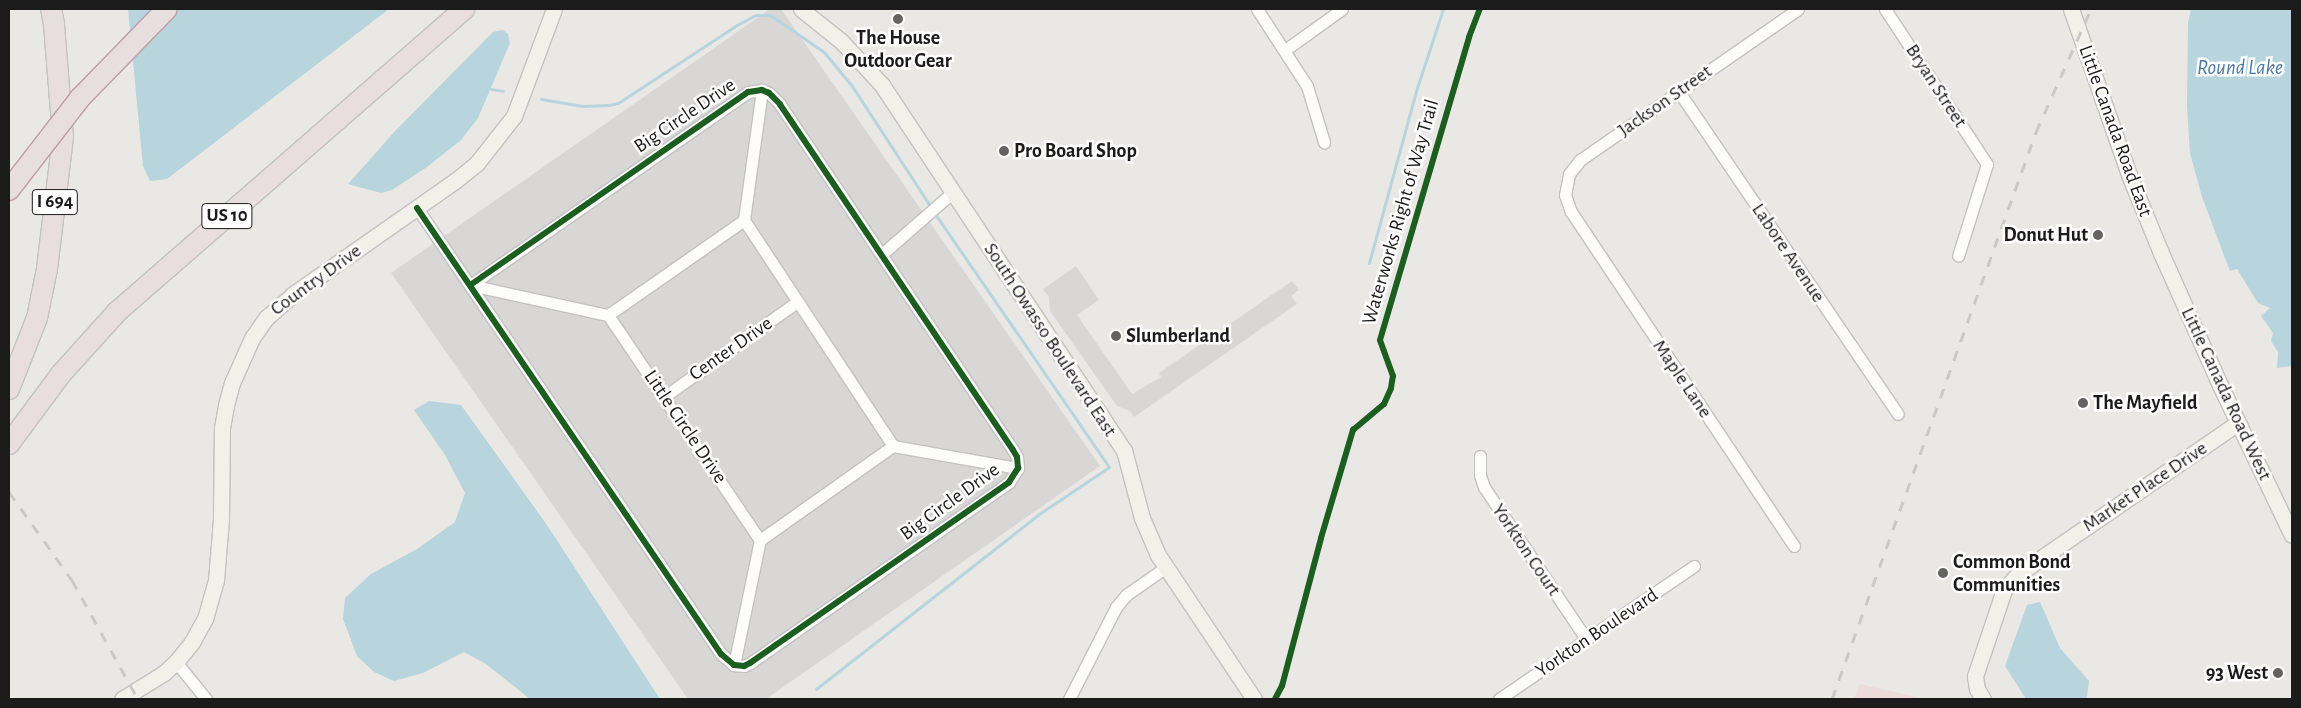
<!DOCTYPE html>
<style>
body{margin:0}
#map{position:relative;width:2301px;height:708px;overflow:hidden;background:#eae8e4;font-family:"Alegreya Sans",sans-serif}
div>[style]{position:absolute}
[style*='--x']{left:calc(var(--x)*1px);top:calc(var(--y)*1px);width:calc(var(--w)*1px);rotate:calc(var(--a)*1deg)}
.residential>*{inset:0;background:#d9d7d5}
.commercial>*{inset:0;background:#ecdcd9}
.religious>*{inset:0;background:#d8d7d5}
.water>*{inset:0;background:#b8d4dc}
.stream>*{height:3px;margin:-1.5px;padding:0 1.5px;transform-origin:1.5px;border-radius:1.5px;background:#b8d4dc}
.roads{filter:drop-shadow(1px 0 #c2c2c0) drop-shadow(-1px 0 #c2c2c0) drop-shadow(0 1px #c2c2c0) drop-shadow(0 -1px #c2c2c0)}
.street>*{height:11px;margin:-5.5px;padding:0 5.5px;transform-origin:5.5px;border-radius:5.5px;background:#fcfcfb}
.secondary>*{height:15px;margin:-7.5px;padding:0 7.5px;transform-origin:7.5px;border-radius:7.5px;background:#f2f1e9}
.highway>*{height:20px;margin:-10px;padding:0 10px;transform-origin:10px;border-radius:10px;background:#e8dedf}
.rail>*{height:3px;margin-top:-1.5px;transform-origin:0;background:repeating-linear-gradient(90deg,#c9c9c8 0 10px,transparent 0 20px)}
.bridges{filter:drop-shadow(1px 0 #bd9da6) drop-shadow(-1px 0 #bd9da6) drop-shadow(0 1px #bd9da6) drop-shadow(0 -1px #bd9da6)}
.highway-bridge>*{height:20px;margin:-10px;padding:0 10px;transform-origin:10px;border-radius:10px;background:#e8dedf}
.cycleway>*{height:6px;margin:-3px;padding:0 3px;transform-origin:3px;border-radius:3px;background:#1b5e20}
.dots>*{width:14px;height:14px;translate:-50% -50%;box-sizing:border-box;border:2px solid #fff;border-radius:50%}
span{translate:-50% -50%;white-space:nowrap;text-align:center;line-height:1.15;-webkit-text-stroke:5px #fff;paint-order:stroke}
.shield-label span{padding:1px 4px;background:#fff;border:1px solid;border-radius:4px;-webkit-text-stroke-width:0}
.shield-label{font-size:19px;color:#1b1b1b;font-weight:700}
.poi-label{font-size:20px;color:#1b1b1b;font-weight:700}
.left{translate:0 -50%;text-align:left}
.right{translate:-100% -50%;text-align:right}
.street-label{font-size:20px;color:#1b1b1b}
.water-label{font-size:21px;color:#4c79a7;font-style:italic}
.frame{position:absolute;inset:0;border:10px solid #1b1b1b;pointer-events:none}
</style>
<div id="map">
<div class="residential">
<i style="clip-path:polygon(770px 9px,781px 9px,1100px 466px,766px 699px,688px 699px,391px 273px)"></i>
</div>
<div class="commercial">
<i style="clip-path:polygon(1860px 684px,1925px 699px,1854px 699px)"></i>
</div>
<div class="religious">
<i style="clip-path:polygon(1076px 266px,1099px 300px,1077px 315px,1132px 394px,1161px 377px,1159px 373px,1292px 281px,1299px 290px,1291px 296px,1297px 304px,1134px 417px,1130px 411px,1117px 406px,1050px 311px,1049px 297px,1043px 289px)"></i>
</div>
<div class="water">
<i style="clip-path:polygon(128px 9px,389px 9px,167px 179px,150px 181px,143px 166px)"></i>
<i style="clip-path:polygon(2191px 9px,2292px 9px,2292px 366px,2277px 368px,2278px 352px,2271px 341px,2273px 333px,2261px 316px,2270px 308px,2258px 303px,2237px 269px,2230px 271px,2202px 197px,2190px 153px,2187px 107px,2188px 23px)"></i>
<i style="clip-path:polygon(503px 30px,508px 34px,510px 43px,478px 118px,461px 140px,427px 167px,392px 190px,381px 193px,348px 184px,396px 130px,493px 32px)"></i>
<i style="clip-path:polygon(429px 401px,461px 405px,547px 525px,660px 699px,530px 699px,486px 664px,464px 652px,423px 673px,394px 681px,374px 672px,357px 656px,343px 619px,345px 598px,371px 574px,417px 549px,455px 522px,465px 493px,445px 455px,414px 410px)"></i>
<i style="clip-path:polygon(2040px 602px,2060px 648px,2089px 681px,2087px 697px,2084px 699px,2026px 699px,2005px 666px,2027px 605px)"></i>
</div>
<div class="stream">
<i style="--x:491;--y:89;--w:12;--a:9"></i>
<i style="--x:541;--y:99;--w:42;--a:9.7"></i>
<i style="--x:582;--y:106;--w:27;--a:-2"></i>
<i style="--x:609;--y:105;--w:9;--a:-13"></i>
<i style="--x:618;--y:103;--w:140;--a:-33.3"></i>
<i style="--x:735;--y:26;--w:24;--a:-28"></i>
<i style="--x:756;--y:15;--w:14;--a:0"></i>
<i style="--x:770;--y:15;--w:65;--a:34.4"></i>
<i style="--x:824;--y:52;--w:44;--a:50.5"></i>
<i style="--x:852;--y:86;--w:145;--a:56.9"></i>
<i style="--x:1369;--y:263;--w:181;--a:-74.7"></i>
<i style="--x:1417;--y:88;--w:83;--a:-71.8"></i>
<i style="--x:816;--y:689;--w:283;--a:-38.1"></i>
<i style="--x:1039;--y:514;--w:84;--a:-33.9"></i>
<i style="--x:1109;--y:467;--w:309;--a:-124.5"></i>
</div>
<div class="roads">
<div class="street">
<i style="--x:1257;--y:9;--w:92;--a:57"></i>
<i style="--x:1307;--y:86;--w:59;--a:73.1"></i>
<i style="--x:1885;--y:9;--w:186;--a:56.7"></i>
<i style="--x:1987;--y:164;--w:96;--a:107.5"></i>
<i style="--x:1285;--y:50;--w:70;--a:-35.7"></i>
<i style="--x:762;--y:90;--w:131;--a:97.9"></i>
<i style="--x:744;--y:220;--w:271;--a:56.6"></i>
<i style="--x:1679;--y:92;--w:389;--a:55.8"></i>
<i style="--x:417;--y:208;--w:540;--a:55.72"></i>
<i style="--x:721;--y:654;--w:17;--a:40"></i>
<i style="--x:734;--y:665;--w:10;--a:6"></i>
<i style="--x:744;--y:666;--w:7;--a:-27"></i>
<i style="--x:750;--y:663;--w:316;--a:-34.9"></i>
<i style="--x:1009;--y:482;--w:17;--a:-57"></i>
<i style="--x:1018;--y:468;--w:11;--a:-95"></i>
<i style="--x:1017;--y:457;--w:8;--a:-120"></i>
<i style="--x:1013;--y:450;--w:417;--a:-124"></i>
<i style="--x:780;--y:104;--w:16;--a:-135"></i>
<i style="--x:769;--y:93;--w:8;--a:-157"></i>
<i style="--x:762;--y:90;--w:14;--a:172"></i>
<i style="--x:748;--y:92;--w:338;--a:145.2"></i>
<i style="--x:882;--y:254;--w:94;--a:-41.1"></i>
<i style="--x:470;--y:285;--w:141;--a:12.3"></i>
<i style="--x:608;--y:315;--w:272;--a:56"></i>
<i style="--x:608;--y:315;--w:166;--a:-34.9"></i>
<i style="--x:665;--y:396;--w:162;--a:-35.5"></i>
<i style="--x:1480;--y:456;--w:19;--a:90"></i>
<i style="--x:1480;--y:475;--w:13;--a:72"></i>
<i style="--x:1484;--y:487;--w:183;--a:56.1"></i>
<i style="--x:1794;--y:546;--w:402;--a:-123.7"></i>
<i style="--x:1571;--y:212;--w:18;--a:-109"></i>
<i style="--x:1565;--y:195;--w:21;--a:-79"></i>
<i style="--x:1569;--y:174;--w:18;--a:-52"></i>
<i style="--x:1580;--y:160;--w:265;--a:-34.7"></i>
<i style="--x:176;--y:662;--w:48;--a:51"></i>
<i style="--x:734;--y:665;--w:128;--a:-78.3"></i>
<i style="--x:760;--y:540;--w:163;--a:-35.3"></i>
<i style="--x:893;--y:446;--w:127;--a:10"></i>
<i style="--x:1069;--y:699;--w:103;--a:-62.9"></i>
<i style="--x:1116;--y:607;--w:16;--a:-50"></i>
<i style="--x:1126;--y:595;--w:49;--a:-35"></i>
<i style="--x:1499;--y:699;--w:236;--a:-34.3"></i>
</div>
<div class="secondary">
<i style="--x:801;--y:9;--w:51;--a:38.7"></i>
<i style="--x:841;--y:41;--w:60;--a:47"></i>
<i style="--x:882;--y:85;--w:438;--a:56.5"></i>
<i style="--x:1124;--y:450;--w:70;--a:75.2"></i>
<i style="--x:1142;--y:518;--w:40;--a:66.6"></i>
<i style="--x:1158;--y:555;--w:173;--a:56.3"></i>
<i style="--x:2071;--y:9;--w:176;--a:70.7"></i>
<i style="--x:2129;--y:175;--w:84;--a:67.7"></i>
<i style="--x:2161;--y:253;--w:145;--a:65.9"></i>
<i style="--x:2220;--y:385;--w:166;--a:64.4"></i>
<i style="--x:122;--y:699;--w:49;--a:-31.8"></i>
<i style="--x:164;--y:673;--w:16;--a:-43"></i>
<i style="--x:176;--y:662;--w:26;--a:-51"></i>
<i style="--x:192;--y:642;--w:26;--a:-61"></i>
<i style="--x:205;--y:619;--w:41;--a:-74.2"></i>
<i style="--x:216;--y:580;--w:61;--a:-85.3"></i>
<i style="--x:221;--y:519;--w:91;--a:-89.4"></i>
<i style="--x:222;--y:428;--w:23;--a:-80"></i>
<i style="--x:226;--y:405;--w:23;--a:-75"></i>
<i style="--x:232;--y:383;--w:49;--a:-66"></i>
<i style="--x:252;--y:338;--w:24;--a:-55"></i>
<i style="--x:266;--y:318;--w:35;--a:-41"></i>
<i style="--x:292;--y:295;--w:199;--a:-35"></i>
<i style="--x:455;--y:181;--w:28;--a:-39"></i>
<i style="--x:477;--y:163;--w:60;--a:-51.8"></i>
<i style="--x:514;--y:116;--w:114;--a:-69.5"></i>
<i style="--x:1983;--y:699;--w:12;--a:-121"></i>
<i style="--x:1977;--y:689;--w:13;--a:-99"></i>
<i style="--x:1975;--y:676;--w:91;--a:-71.4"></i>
<i style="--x:2004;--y:590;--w:21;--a:-49"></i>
<i style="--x:2018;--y:574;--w:267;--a:-34.5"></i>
</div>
<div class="highway">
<i style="--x:9;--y:389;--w:76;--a:-68.5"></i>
<i style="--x:37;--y:318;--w:50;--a:-78.5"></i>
<i style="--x:47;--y:269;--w:133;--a:-83.1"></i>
<i style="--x:63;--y:137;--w:113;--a:-94.6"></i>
<i style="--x:54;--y:24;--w:15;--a:-101"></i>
<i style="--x:9;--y:444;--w:87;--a:-53.4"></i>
<i style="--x:61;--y:374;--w:84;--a:-47.9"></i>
<i style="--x:117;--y:312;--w:461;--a:-41.1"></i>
</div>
</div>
<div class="rail">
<i style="--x:9;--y:492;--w:108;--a:54.4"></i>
<i style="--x:72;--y:580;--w:136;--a:61"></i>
<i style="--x:1832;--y:699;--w:603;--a:-70.21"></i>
<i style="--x:2036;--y:132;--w:135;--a:-65.9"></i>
</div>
<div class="bridges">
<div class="highway-bridge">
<i style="--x:9;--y:190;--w:116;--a:-52.3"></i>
<i style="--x:80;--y:98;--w:124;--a:-45.7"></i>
</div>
</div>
<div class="cycleway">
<i style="--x:417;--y:208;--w:540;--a:55.72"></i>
<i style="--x:721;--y:654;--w:17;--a:40"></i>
<i style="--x:734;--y:665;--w:10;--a:6"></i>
<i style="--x:744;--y:666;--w:7;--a:-27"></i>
<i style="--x:750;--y:663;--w:316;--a:-34.9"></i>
<i style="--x:1009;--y:482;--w:17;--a:-57"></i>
<i style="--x:1018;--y:468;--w:11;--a:-95"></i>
<i style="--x:1017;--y:457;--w:8;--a:-120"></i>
<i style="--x:1013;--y:450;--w:417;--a:-124"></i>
<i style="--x:780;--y:104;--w:16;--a:-135"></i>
<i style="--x:769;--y:93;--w:8;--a:-157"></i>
<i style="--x:762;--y:90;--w:14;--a:172"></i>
<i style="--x:748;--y:92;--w:338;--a:145.2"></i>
<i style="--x:1275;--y:699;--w:15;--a:-62"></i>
<i style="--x:1282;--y:686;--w:153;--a:-75.2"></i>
<i style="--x:1321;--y:538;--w:113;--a:-73.5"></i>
<i style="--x:1353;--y:430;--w:40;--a:-40"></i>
<i style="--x:1384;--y:404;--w:17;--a:-66"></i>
<i style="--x:1391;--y:388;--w:12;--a:-81"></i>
<i style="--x:1393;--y:376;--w:38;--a:-110"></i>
<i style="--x:1380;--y:340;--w:316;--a:-73.6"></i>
<i style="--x:1469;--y:37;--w:30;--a:-69"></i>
</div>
<div class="dots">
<i style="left:898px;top:19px;background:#636361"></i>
<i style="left:1004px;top:151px;background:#636361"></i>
<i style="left:2098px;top:235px;background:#636361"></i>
<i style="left:1116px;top:336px;background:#636361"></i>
<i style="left:2083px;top:403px;background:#636361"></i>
<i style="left:1943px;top:573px;background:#636361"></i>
<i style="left:2278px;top:673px;background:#636361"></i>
</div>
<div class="shield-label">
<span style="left:55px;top:202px">I 694</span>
<span style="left:227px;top:216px">US 10</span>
</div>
<div class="poi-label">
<span style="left:898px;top:50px">The House<br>Outdoor Gear</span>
<span class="left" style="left:1014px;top:151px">Pro Board Shop</span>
<span class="right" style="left:2088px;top:235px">Donut Hut</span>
<span class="left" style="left:1126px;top:336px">Slumberland</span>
<span class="left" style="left:2093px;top:403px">The Mayfield</span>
<span class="left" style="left:1953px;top:574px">Common Bond<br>Communities</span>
<span class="right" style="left:2268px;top:673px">93 West</span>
</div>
<div class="street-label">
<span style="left:1936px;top:86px;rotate:57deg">Bryan Street</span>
<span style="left:1665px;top:101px;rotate:-35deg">Jackson Street</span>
<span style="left:685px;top:116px;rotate:-34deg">Big Circle Drive</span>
<span style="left:2115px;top:131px;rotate:70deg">Little Canada Road East</span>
<span style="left:1401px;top:212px;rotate:-74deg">Waterworks Right of Way Trail</span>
<span style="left:1788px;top:253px;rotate:56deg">Labore Avenue</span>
<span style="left:316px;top:280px;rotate:-36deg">Country Drive</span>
<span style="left:1050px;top:340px;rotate:57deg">South Owasso Boulevard East</span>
<span style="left:731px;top:349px;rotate:-35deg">Center Drive</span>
<span style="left:1682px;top:379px;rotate:56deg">Maple Lane</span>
<span style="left:2226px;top:394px;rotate:65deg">Little Canada Road West</span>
<span style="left:685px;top:427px;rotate:56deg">Little Circle Drive</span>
<span style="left:2145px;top:487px;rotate:-34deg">Market Place Drive</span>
<span style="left:950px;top:502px;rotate:-36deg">Big Circle Drive</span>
<span style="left:1526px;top:550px;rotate:56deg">Yorkton Court</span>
<span style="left:1597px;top:633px;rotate:-34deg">Yorkton Boulevard</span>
</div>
<div class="water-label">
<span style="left:2240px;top:68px">Round Lake</span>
</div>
<div class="frame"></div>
</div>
